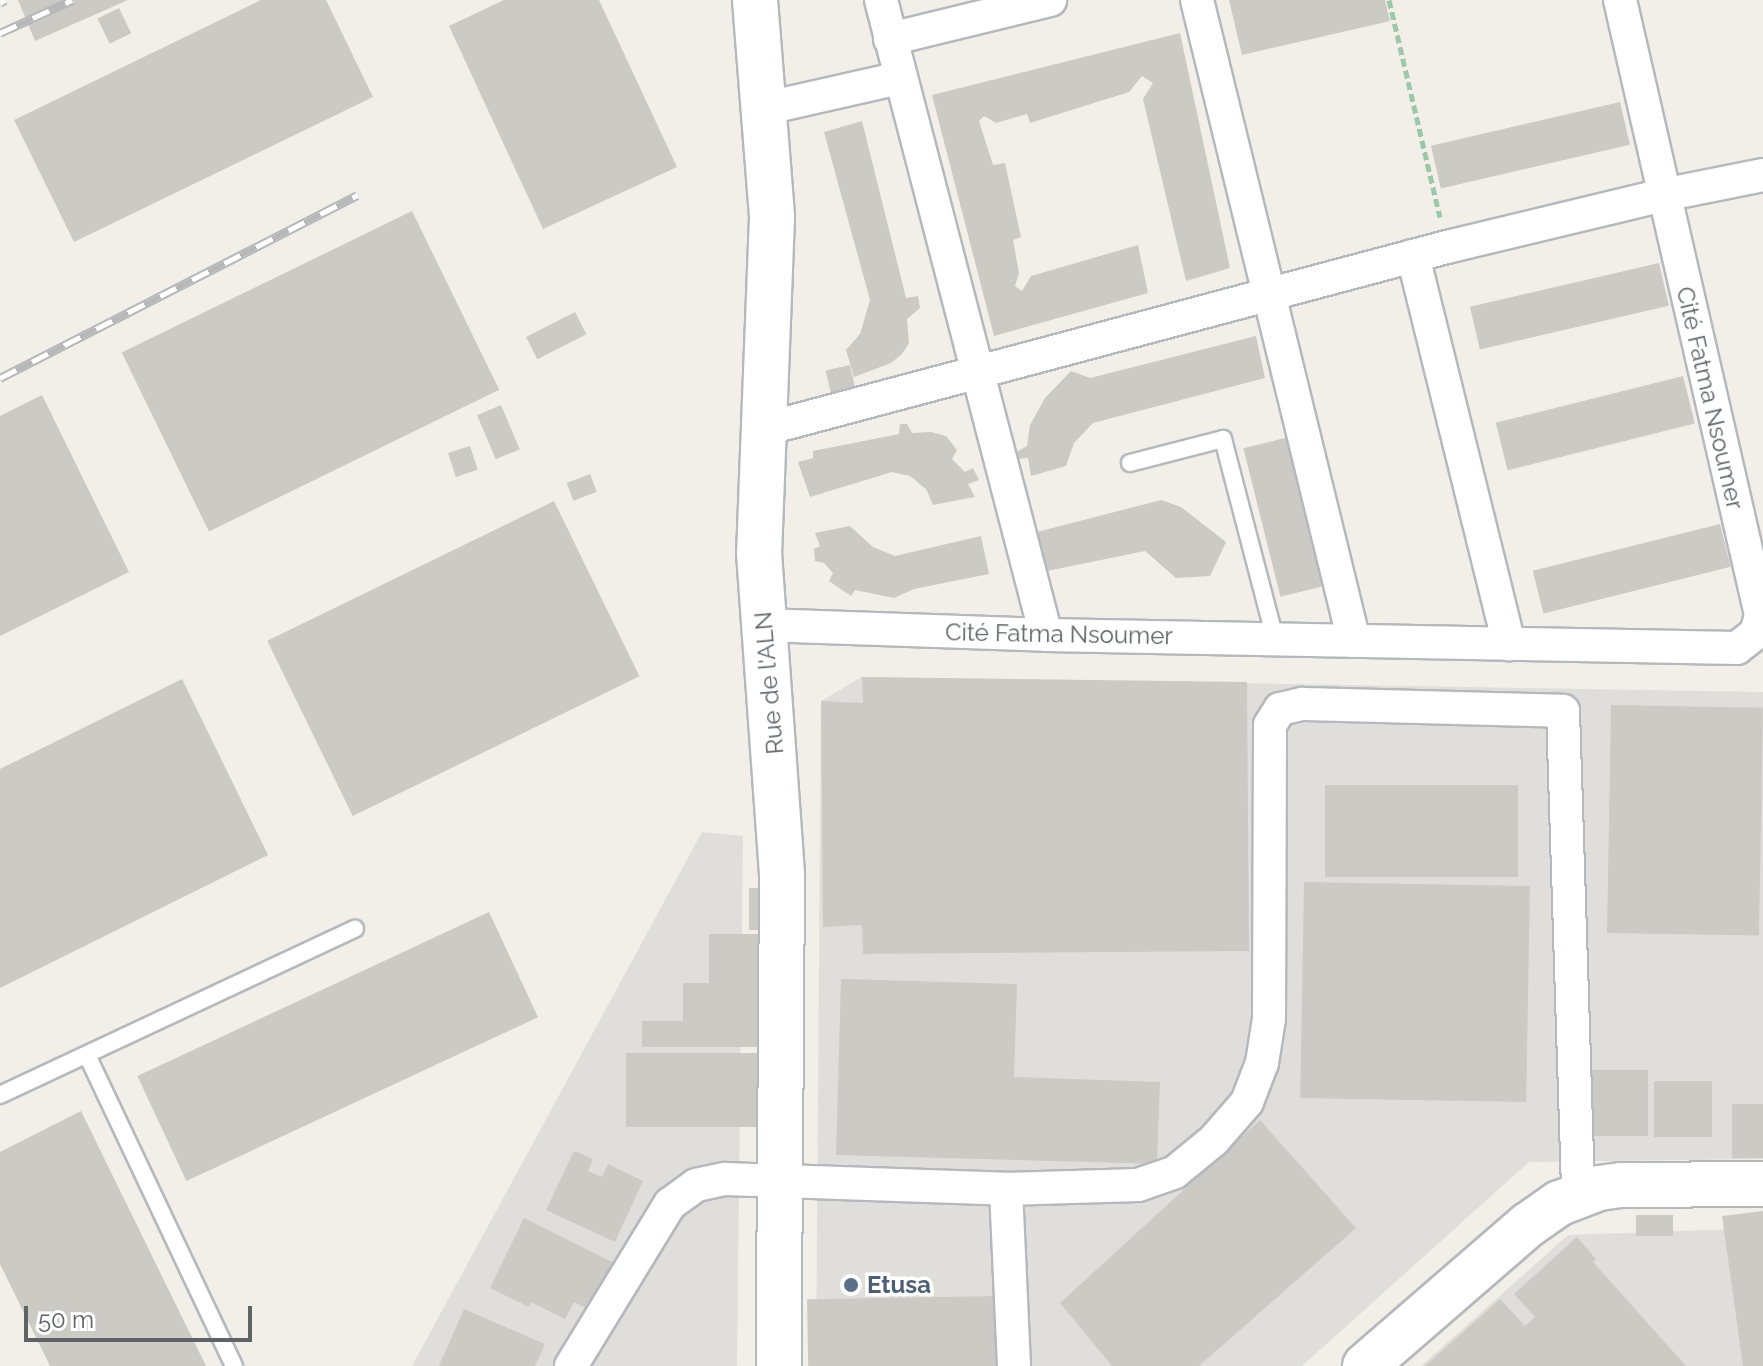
<!DOCTYPE html>
<meta charset="utf-8">
<style>
body{margin:0}
#map{position:relative;width:1763px;height:1366px;overflow:hidden;background:#f1efe8;font-family:Raleway,sans-serif}
div>[style]{position:absolute}
[style*='--x']{left:calc(var(--x)*1px);top:calc(var(--y)*1px);width:calc(var(--w)*1px);rotate:calc(var(--a)*1deg)}
.industrial>*{inset:0;background:#e0deda}
.building>*{inset:0;background:#cccac5;transform-origin:0 0}
.path>*{height:5px;margin-top:-2.5px;transform-origin:0;background:repeating-linear-gradient(90deg,#9cc7a9 0 8px,transparent 0 12px)}
.roads{filter:drop-shadow(2px 0 #b5b8bc) drop-shadow(-2px 0 #b5b8bc) drop-shadow(0 2px #b5b8bc) drop-shadow(0 -2px #b5b8bc)}
.lane>*{height:16px;margin:-8px;padding:0 8px;transform-origin:8px;border-radius:8px;background:#fff}
.street>*{height:32px;margin:-16px;padding:0 16px;transform-origin:16px;border-radius:16px;background:#fff}
.secondary>*{height:44px;margin:-22px;padding:0 22px;transform-origin:22px;border-radius:22px;background:#fff}
.rail>*{height:9px;margin-top:-4.5px;transform-origin:0;background:repeating-linear-gradient(90deg,#fff 0 18px,#b6b7b8 0 36px);box-sizing:border-box;border-block:2px solid #b6b7b8}
.dots>*{width:22px;height:22px;translate:-50% -50%;box-sizing:border-box;border:4px solid #fff;border-radius:50%}
span{translate:-50% -50%;white-space:nowrap;text-align:center;line-height:1.15;-webkit-text-stroke:7px #fff;paint-order:stroke}
.street-label{font-size:24px;color:#5f6368}
.service-label{font-size:24px;color:#4e5e75;font-weight:700}
.left{translate:0 -50%;text-align:left}
.scale{position:absolute;left:24px;top:1306px;width:228px;height:36px;box-sizing:border-box;border:4px solid #5f6368;border-top:0;padding-left:10px;font-size:24px;line-height:28px;white-space:nowrap;color:#5f6368;-webkit-text-stroke:6px #fff;paint-order:stroke}
</style>
<div id="map">
<div class="industrial">
<i style="clip-path:polygon(862px 677px,1763px 692px,1763px 1159px,1529px 1162px,1302px 1366px,816px 1366px,821px 701px)"></i>
<i style="clip-path:polygon(702px 832px,743px 836px,737px 1366px,412px 1366px)"></i>
<i style="clip-path:polygon(1763px 1228px,1763px 1366px,1421px 1366px,1568px 1235px)"></i>
</div>
<div class="building">
<i style="clip-path:polygon(18px 0,128px 0,35px 41px)"></i>
<i style="clip-path:polygon(261px 0,326px 0,373px 97px,74px 242px,14px 120px)"></i>
<i style="clip-path:polygon(504px 0,599px 0,677px 167px,543px 229px,449px 26px)"></i>
<i style="clip-path:polygon(1229px 0,1385px 0,1390px 21px,1242px 55px)"></i>
<i style="left:119px;top:8px;width:28px;height:24px;rotate:64deg"></i>
<i style="clip-path:polygon(1180px 33px,1230px 268px,1186px 281px,1143px 99px,1153px 83px,1142px 76px,1129px 92px,1030px 123px,1027px 114px,996px 123px,984px 116px,979px 121px,993px 165px,1005px 163px,1021px 237px,1013px 240px,1019px 273px,1015px 286px,1022px 291px,1031px 276px,1138px 245px,1148px 293px,994px 336px,932px 95px)"></i>
<i style="left:1620px;top:102px;width:44px;height:194px;rotate:77deg"></i>
<i style="clip-path:polygon(862px 121px,906px 298px,918px 296px,920px 308px,907px 319px,909px 343px,902px 354px,891px 363px,854px 377px,846px 350px,860px 334px,870px 300px,824px 132px)"></i>
<i style="left:412px;top:211px;width:199px;height:323px;rotate:64deg"></i>
<i style="left:1659px;top:263px;width:44px;height:194px;rotate:77deg"></i>
<i style="left:575px;top:312px;width:25px;height:55px;rotate:63deg"></i>
<i style="clip-path:polygon(1256px 336px,1265px 378px,1093px 423px,1074px 443px,1066px 466px,1031px 476px,1028px 458px,1018px 459px,1018px 451px,1027px 446px,1030px 425px,1045px 398px,1071px 371px,1090px 378px)"></i>
<i style="left:850px;top:365px;width:23px;height:25px;rotate:77deg"></i>
<i style="left:1683px;top:376px;width:49px;height:193px;rotate:76deg"></i>
<i style="clip-path:polygon(42px 395px,129px 572px,0 636px,0 416px)"></i>
<i style="left:501px;top:405px;width:48px;height:26px;rotate:67deg"></i>
<i style="clip-path:polygon(900px 424px,907px 424px,912px 433px,931px 432px,946px 436px,957px 450px,952px 459px,965px 472px,973px 468px,979px 480px,968px 484px,975px 497px,933px 505px,926px 489px,910px 476px,892px 472px,810px 497px,798px 462px,813px 458px,813px 451px,899px 434px)"></i>
<i style="left:1289px;top:437px;width:153px;height:47px;rotate:76deg"></i>
<i style="left:470px;top:446px;width:25px;height:23px;rotate:72deg"></i>
<i style="left:590px;top:474px;width:19px;height:25px;rotate:69deg"></i>
<i style="clip-path:polygon(1161px 500px,1181px 507px,1226px 542px,1210px 576px,1176px 578px,1145px 551px,1047px 571px,1037px 532px)"></i>
<i style="left:554px;top:501px;width:195px;height:319px;rotate:64deg"></i>
<i style="left:1720px;top:524px;width:44px;height:193px;rotate:76deg"></i>
<i style="clip-path:polygon(850px 526px,873px 547px,895px 556px,981px 536px,989px 574px,914px 589px,894px 598px,855px 590px,851px 596px,829px 581px,833px 573px,824px 563px,815px 561px,814px 549px,820px 546px,815px 533px)"></i>
<i style="clip-path:polygon(862px 677px,1247px 682px,1249px 951px,863px 954px,862px 925px,823px 927px,821px 701px,863px 703px)"></i>
<i style="clip-path:polygon(182px 679px,268px 855px,0 988px,0 769px)"></i>
<i style="left:1611px;top:705px;width:152px;height:228px;rotate:1deg"></i>
<i style="left:1325px;top:785px;width:193px;height:92px"></i>
<i style="left:1304px;top:882px;width:226px;height:216px;rotate:1deg"></i>
<i style="left:749px;top:888px;width:28px;height:42px"></i>
<i style="left:489px;top:912px;width:116px;height:388px;rotate:65deg"></i>
<i style="clip-path:polygon(709px 934px,778px 934px,777px 1047px,642px 1047px,642px 1021px,683px 1021px,683px 983px,709px 983px)"></i>
<i style="clip-path:polygon(841px 979px,1017px 984px,1014px 1077px,1160px 1082px,1157px 1164px,836px 1155px)"></i>
<i style="left:626px;top:1053px;width:149px;height:74px"></i>
<i style="left:1587px;top:1070px;width:61px;height:66px"></i>
<i style="left:1654px;top:1081px;width:58px;height:56px"></i>
<i style="left:1732px;top:1104px;width:31px;height:54px"></i>
<i style="clip-path:polygon(81px 1111px,206px 1366px,50px 1366px,0 1264px,0 1152px)"></i>
<i style="clip-path:polygon(1260px 1120px,1356px 1228px,1199px 1366px,1112px 1366px,1060px 1303px)"></i>
<i style="clip-path:polygon(574px 1151px,593px 1159px,588px 1171px,602px 1177px,608px 1164px,643px 1181px,615px 1242px,546px 1210px)"></i>
<i style="clip-path:polygon(1763px 1211px,1763px 1366px,1743px 1366px,1722px 1216px)"></i>
<i style="left:1673px;top:1215px;width:21px;height:37px;rotate:90deg"></i>
<i style="clip-path:polygon(524px 1218px,620px 1266px,597px 1313px,574px 1302px,565px 1319px,531px 1302px,529px 1307px,490px 1288px)"></i>
<i style="clip-path:polygon(1577px 1237px,1596px 1259px,1593px 1262px,1686px 1366px,1425px 1366px,1500px 1299px,1525px 1326px,1535px 1317px,1514px 1294px)"></i>
<i style="left:997px;top:1296px;width:70px;height:190px;rotate:89deg"></i>
<i style="clip-path:polygon(464px 1309px,545px 1344px,535px 1366px,439px 1366px)"></i>
</div>
<div class="path">
<i style="--x:1389;--y:0;--w:223;--a:76.8"></i>
</div>
<div class="roads">
<div class="lane">
<i style="--x:1130;--y:463;--w:96;--a:-14.5"></i>
<i style="--x:1223;--y:439;--w:207;--a:75.4"></i>
<i style="--x:87;--y:1055;--w:344;--a:64.7"></i>
<i style="--x:0;--y:1095;--w:392;--a:-25.1"></i>
</div>
<div class="street">
<i style="--x:881;--y:0;--w:656;--a:75.43"></i>
<i style="--x:1197;--y:0;--w:660;--a:76.24"></i>
<i style="--x:890;--y:39;--w:165;--a:-13.7"></i>
<i style="--x:762;--y:109;--w:141;--a:-12.7"></i>
<i style="--x:1413;--y:256;--w:400;--a:76.1"></i>
<i style="--x:761;--y:430;--w:710;--a:-14.94"></i>
<i style="--x:1447;--y:247;--w:222;--a:-13.5"></i>
<i style="--x:1663;--y:195;--w:102;--a:-11.3"></i>
<i style="--x:763;--y:625;--w:283;--a:2"></i>
<i style="--x:1046;--y:635;--w:691;--a:1.08"></i>
<i style="--x:1737;--y:648;--w:24;--a:-38"></i>
<i style="--x:1756;--y:633;--w:19;--a:-74"></i>
<i style="--x:1761;--y:615;--w:631;--a:-102.91"></i>
<i style="--x:1006;--y:1189;--w:177;--a:87.4"></i>
<i style="--x:571;--y:1366;--w:190;--a:-58.6"></i>
<i style="--x:670;--y:1204;--w:32;--a:-36"></i>
<i style="--x:696;--y:1185;--w:30;--a:-12"></i>
<i style="--x:725;--y:1179;--w:281;--a:2"></i>
<i style="--x:1006;--y:1189;--w:132;--a:-1.7"></i>
<i style="--x:1138;--y:1185;--w:39;--a:-19"></i>
<i style="--x:1175;--y:1172;--w:50;--a:-39.4"></i>
<i style="--x:1214;--y:1140;--w:50;--a:-49"></i>
<i style="--x:1247;--y:1102;--w:42;--a:-69"></i>
<i style="--x:1262;--y:1063;--w:45;--a:-81"></i>
<i style="--x:1269;--y:1019;--w:294;--a:-89.8"></i>
<i style="--x:1270;--y:725;--w:19;--a:-58"></i>
<i style="--x:1280;--y:709;--w:23;--a:-13"></i>
<i style="--x:1302;--y:704;--w:261;--a:1.5"></i>
<i style="--x:1563;--y:711;--w:484;--a:88.2"></i>
</div>
<div class="secondary">
<i style="--x:755;--y:0;--w:218;--a:85.5"></i>
<i style="--x:772;--y:217;--w:336;--a:92.2"></i>
<i style="--x:759;--y:553;--w:324;--a:85.9"></i>
<i style="--x:782;--y:876;--w:490;--a:90.4"></i>
<i style="--x:1365;--y:1366;--w:216;--a:-40.9"></i>
<i style="--x:1528;--y:1225;--w:39;--a:-35"></i>
<i style="--x:1560;--y:1203;--w:42;--a:-21"></i>
<i style="--x:1599;--y:1188;--w:22;--a:-8"></i>
<i style="--x:1621;--y:1185;--w:142;--a:-0.4"></i>
</div>
</div>
<div class="rail">
<i style="--x:0;--y:3;--w:6;--a:-31"></i>
<i style="--x:0;--y:33;--w:79;--a:-24.6"></i>
<i style="--x:0;--y:378;--w:401;--a:-27.1"></i>
</div>
<div class="dots">
<i style="left:851px;top:1285px;background:#5c6f8a"></i>
</div>
<div class="street-label">
<span style="left:1710px;top:398px;rotate:77deg">Cité Fatma Nsoumer</span>
<span style="left:1059px;top:634px;rotate:1deg">Cité Fatma Nsoumer</span>
<span style="left:769px;top:683px;rotate:-95deg">Rue de l'ALN</span>
</div>
<div class="service-label">
<span class="left" style="left:867px;top:1285px">Etusa</span>
</div>
<div class="scale">50 m</div>
</div>
